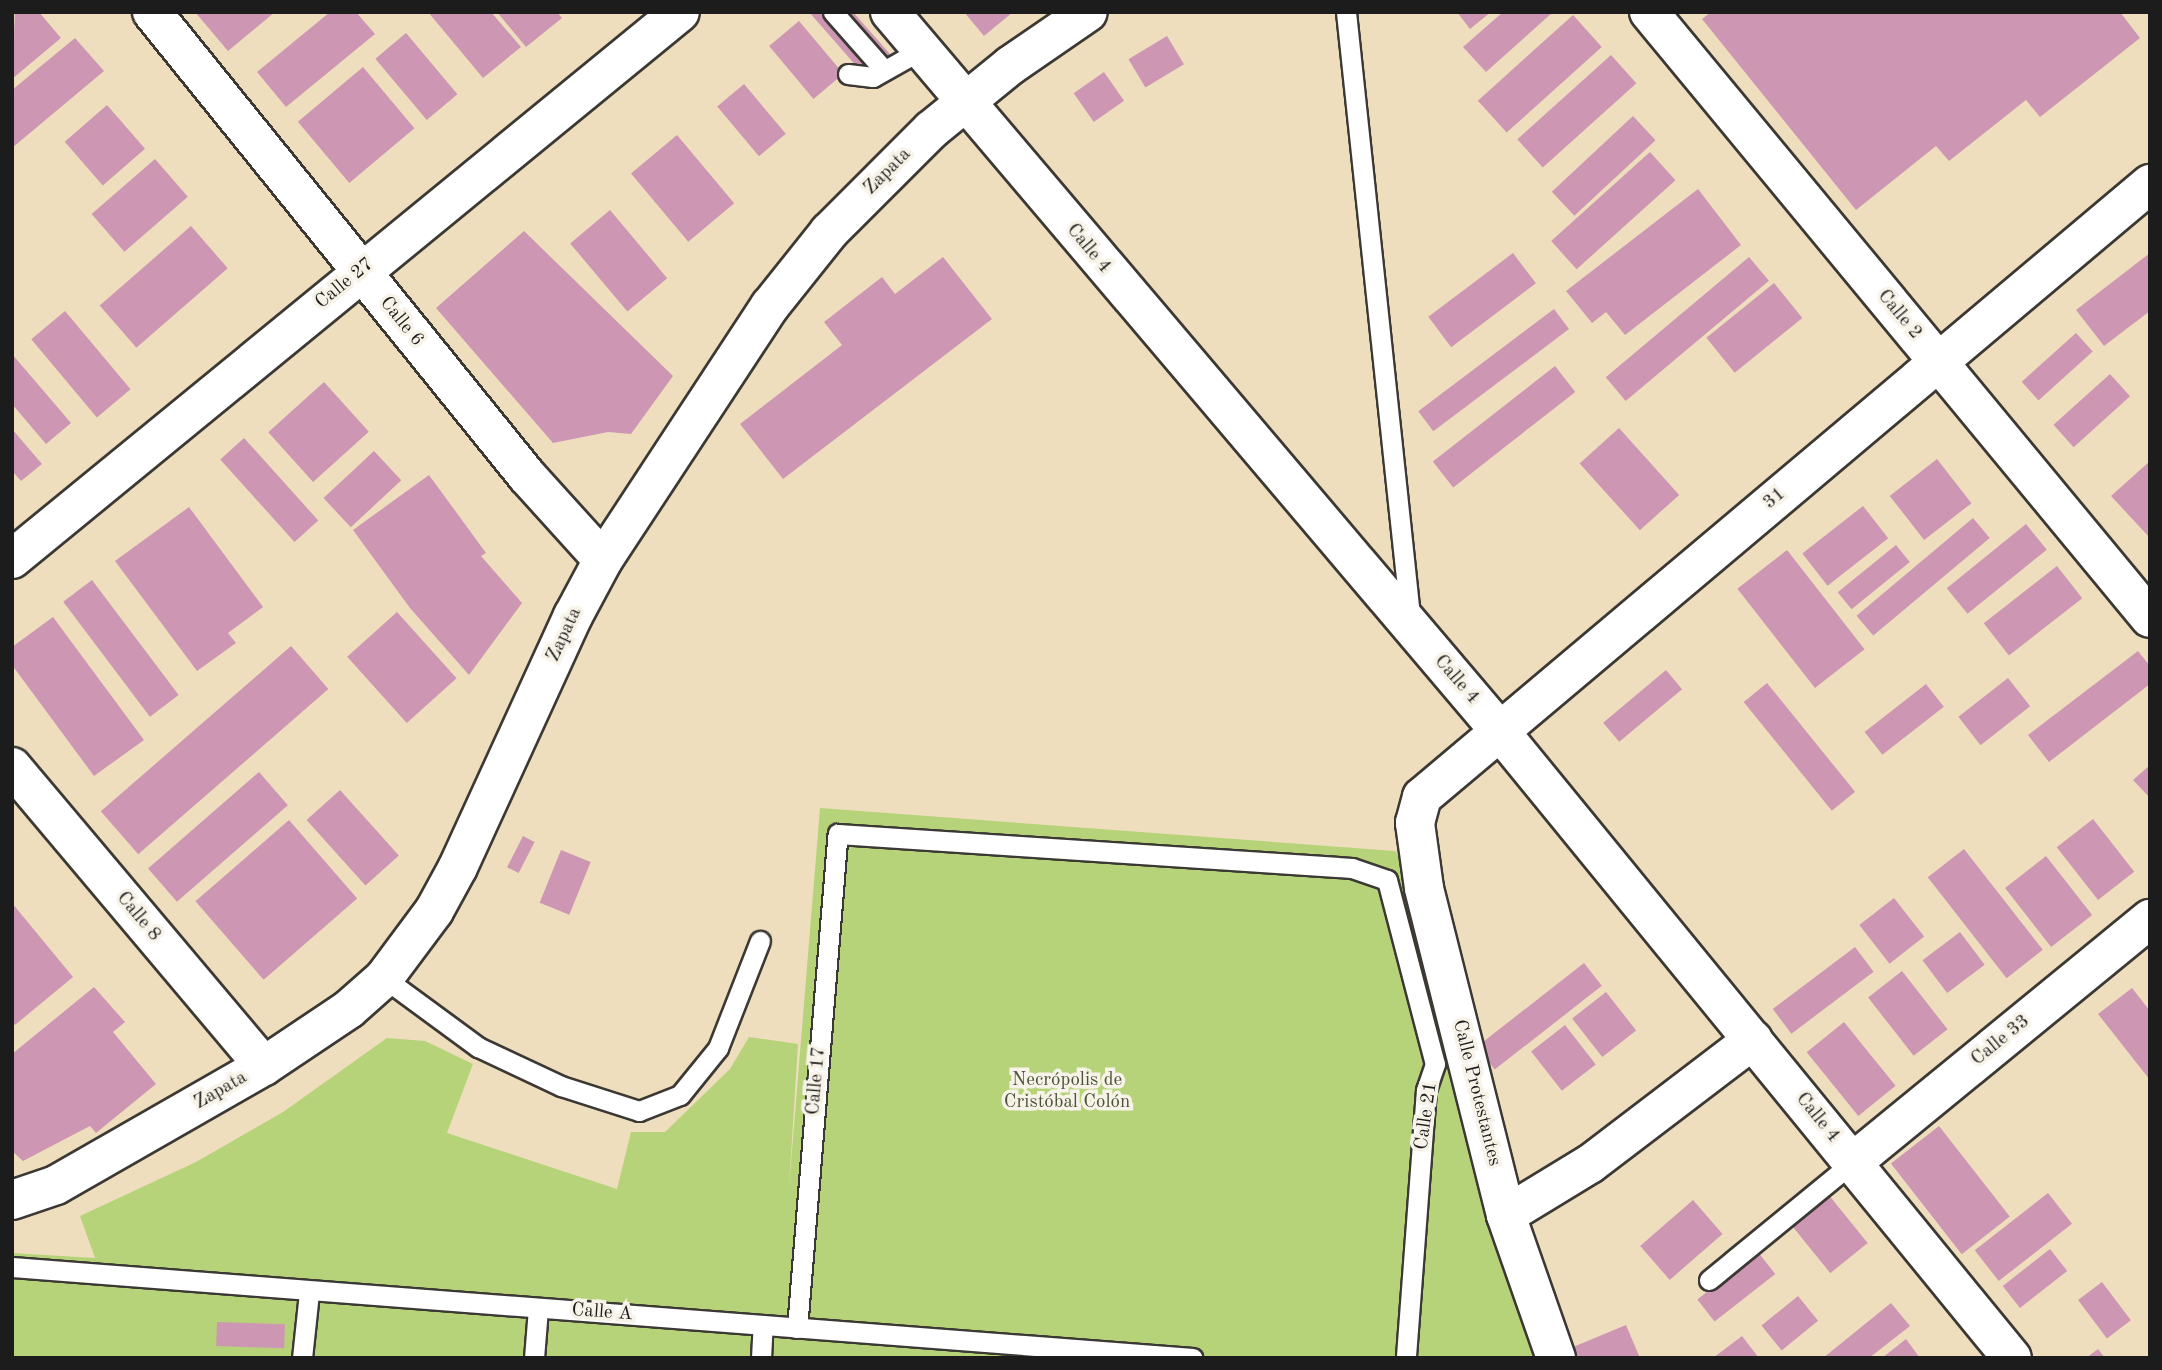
<!DOCTYPE html>
<meta charset="utf-8">
<style>
body{margin:0}
#map{position:relative;width:2162px;height:1370px;overflow:hidden;background:#efdebe;font-family:"Old Standard TT",serif}
div>[style]{position:absolute}
[style*='--x']{left:calc(var(--x)*1px);top:calc(var(--y)*1px);width:calc(var(--w)*1px);rotate:calc(var(--a)*1deg)}
.green>*{inset:0;background:#b6d379}
.building>*{inset:0;background:#cd97b3;transform-origin:0 0}
.roads{filter:drop-shadow(2px 0 #3c3934) drop-shadow(-2px 0 #3c3934) drop-shadow(0 2px #3c3934) drop-shadow(0 -2px #3c3934)}
.lane>*{height:19px;margin:-9.5px;padding:0 9.5px;transform-origin:9.5px;border-radius:9.5px;background:#fff}
.street>*{height:38px;margin:-19px;padding:0 19px;transform-origin:19px;border-radius:19px;background:#fff}
.secondary>*{height:38px;margin:-19px;padding:0 19px;transform-origin:19px;border-radius:19px;background:#fff}
span{translate:-50% -50%;white-space:nowrap;text-align:center;line-height:1.15;-webkit-text-stroke:7px #f7f3e8;paint-order:stroke}
.street-label{font-size:19px;color:#1c1c1c}
.park-label{font-size:19px;color:#4a5338}
.frame{position:absolute;inset:0;border:14px solid #1c1c1c;pointer-events:none}
</style>
<div id="map">
<div class="green">
<i style="clip-path:polygon(820px 808px,1395px 851px,1400px 857px,1456px 1080px,1541px 1358px,12px 1358px,12px 1253px,95px 1258px,80px 1216px,196px 1162px,283px 1112px,387px 1038px,425px 1041px,473px 1064px,447px 1133px,617px 1189px,631px 1132px,665px 1132px,730px 1069px,749px 1037px,798px 1044px,789px 1187px)"></i>
</div>
<div class="building">
<i style="clip-path:polygon(15px 12px,39px 12px,61px 38px,12px 79px)"></i>
<i style="clip-path:polygon(195px 12px,275px 12px,228px 51px)"></i>
<i style="clip-path:polygon(330px 12px,356px 12px,375px 34px,286px 107px,257px 72px)"></i>
<i style="clip-path:polygon(428px 12px,491px 12px,521px 47px,483px 78px)"></i>
<i style="clip-path:polygon(497px 12px,557px 12px,562px 18px,526px 47px)"></i>
<i style="clip-path:polygon(809px 12px,853px 12px,890px 54px,865px 76px)"></i>
<i style="clip-path:polygon(964px 12px,1013px 12px,984px 36px)"></i>
<i style="clip-path:polygon(1457px 12px,1491px 12px,1470px 29px)"></i>
<i style="clip-path:polygon(1503px 12px,1553px 12px,1486px 72px,1463px 47px)"></i>
<i style="clip-path:polygon(1711px 12px,2120px 12px,2140px 38px,2040px 117px,2026px 100px,1949px 161px,1936px 146px,1856px 210px,1702px 19px)"></i>
<i style="left:1573px;top:15px;width:43px;height:128px;rotate:48deg"></i>
<i style="left:799px;top:21px;width:69px;height:39px;rotate:50deg"></i>
<i style="left:406px;top:33px;width:80px;height:40px;rotate:50deg"></i>
<i style="left:1167px;top:36px;width:33px;height:45px;rotate:59deg"></i>
<i style="clip-path:polygon(75px 38px,104px 71px,12px 148px,12px 90px)"></i>
<i style="left:1611px;top:55px;width:38px;height:126px;rotate:48deg"></i>
<i style="left:363px;top:67px;width:80px;height:85px;rotate:50deg"></i>
<i style="left:1104px;top:72px;width:35px;height:37px;rotate:55deg"></i>
<i style="left:744px;top:84px;width:65px;height:35px;rotate:50deg"></i>
<i style="left:107px;top:105px;width:58px;height:56px;rotate:49deg"></i>
<i style="left:1633px;top:116px;width:33px;height:111px;rotate:47deg"></i>
<i style="left:677px;top:135px;width:89px;height:60px;rotate:50deg"></i>
<i style="left:1650px;top:152px;width:38px;height:133px;rotate:48deg"></i>
<i style="left:155px;top:159px;width:50px;height:84px;rotate:49deg"></i>
<i style="clip-path:polygon(1698px 189px,1741px 245px,1625px 335px,1606px 312px,1592px 323px,1566px 291px)"></i>
<i style="left:610px;top:210px;width:89px;height:52px;rotate:50deg"></i>
<i style="left:191px;top:226px;width:56px;height:121px;rotate:49deg"></i>
<i style="clip-path:polygon(524px 231px,673px 376px,631px 434px,608px 432px,553px 443px,436px 308px)"></i>
<i style="left:1513px;top:253px;width:38px;height:106px;rotate:53deg"></i>
<i style="clip-path:polygon(2150px 253px,2150px 311px,2104px 346px,2076px 310px)"></i>
<i style="clip-path:polygon(943px 257px,992px 319px,783px 479px,740px 424px,842px 345px,824px 322px,882px 277px,895px 294px)"></i>
<i style="left:1749px;top:257px;width:31px;height:187px;rotate:50deg"></i>
<i style="left:1774px;top:283px;width:45px;height:87px;rotate:51deg"></i>
<i style="left:1554px;top:309px;width:25px;height:170px;rotate:53deg"></i>
<i style="left:65px;top:311px;width:102px;height:44px;rotate:50deg"></i>
<i style="left:2076px;top:333px;width:25px;height:73px;rotate:48deg"></i>
<i style="clip-path:polygon(12px 354px,71px 423px,46px 444px,12px 404px)"></i>
<i style="left:1555px;top:366px;width:33px;height:155px;rotate:52deg"></i>
<i style="left:2110px;top:374px;width:30px;height:76px;rotate:48deg"></i>
<i style="left:324px;top:382px;width:67px;height:75px;rotate:48deg"></i>
<i style="left:1619px;top:428px;width:90px;height:53px;rotate:48deg"></i>
<i style="clip-path:polygon(12px 429px,42px 464px,21px 481px,12px 471px)"></i>
<i style="left:244px;top:438px;width:111px;height:32px;rotate:48deg"></i>
<i style="left:374px;top:451px;width:40px;height:69px;rotate:47deg"></i>
<i style="left:1937px;top:459px;width:56px;height:60px;rotate:52deg"></i>
<i style="clip-path:polygon(2150px 461px,2150px 538px,2111px 496px)"></i>
<i style="clip-path:polygon(429px 475px,486px 553px,481px 556px,522px 603px,469px 675px,410px 608px,353px 530px)"></i>
<i style="left:1863px;top:506px;width:41px;height:77px;rotate:52deg"></i>
<i style="clip-path:polygon(189px 507px,263px 607px,228px 633px,236px 643px,197px 671px,115px 561px)"></i>
<i style="left:1973px;top:518px;width:26px;height:152px;rotate:50deg"></i>
<i style="left:2026px;top:524px;width:33px;height:102px;rotate:51deg"></i>
<i style="left:1896px;top:545px;width:22px;height:75px;rotate:51deg"></i>
<i style="left:1787px;top:550px;width:126px;height:63px;rotate:52deg"></i>
<i style="left:2057px;top:566px;width:41px;height:93px;rotate:52deg"></i>
<i style="left:92px;top:580px;width:144px;height:36px;rotate:53deg"></i>
<i style="left:397px;top:612px;width:89px;height:67px;rotate:48deg"></i>
<i style="clip-path:polygon(53px 617px,144px 740px,94px 776px,12px 665px,12px 647px)"></i>
<i style="left:291px;top:646px;width:57px;height:252px;rotate:49deg"></i>
<i style="clip-path:polygon(2138px 651px,2150px 666px,2150px 684px,2049px 762px,2028px 735px)"></i>
<i style="left:1666px;top:670px;width:25px;height:82px;rotate:50deg"></i>
<i style="left:2008px;top:678px;width:36px;height:63px;rotate:52deg"></i>
<i style="left:1767px;top:683px;width:140px;height:30px;rotate:51deg"></i>
<i style="left:1926px;top:684px;width:29px;height:78px;rotate:52deg"></i>
<i style="clip-path:polygon(2150px 765px,2150px 798px,2133px 780px)"></i>
<i style="left:259px;top:772px;width:44px;height:147px;rotate:49deg"></i>
<i style="left:340px;top:790px;width:88px;height:45px;rotate:48deg"></i>
<i style="left:2093px;top:819px;width:67px;height:46px;rotate:52deg"></i>
<i style="left:289px;top:820px;width:104px;height:124px;rotate:49deg"></i>
<i style="left:523px;top:836px;width:13px;height:35px;rotate:27deg"></i>
<i style="left:1964px;top:849px;width:128px;height:46px;rotate:52deg"></i>
<i style="left:561px;top:850px;width:32px;height:57px;rotate:22deg"></i>
<i style="left:2046px;top:856px;width:75px;height:52px;rotate:52deg"></i>
<i style="left:1894px;top:898px;width:49px;height:44px;rotate:52deg"></i>
<i style="clip-path:polygon(12px 903px,73px 977px,15px 1025px,12px 1022px)"></i>
<i style="left:1960px;top:932px;width:41px;height:47px;rotate:53deg"></i>
<i style="left:1855px;top:947px;width:31px;height:103px;rotate:53deg"></i>
<i style="left:1584px;top:963px;width:29px;height:136px;rotate:52deg"></i>
<i style="left:1902px;top:971px;width:74px;height:43px;rotate:52deg"></i>
<i style="clip-path:polygon(94px 987px,125px 1022px,113px 1032px,156px 1084px,96px 1133px,90px 1126px,23px 1161px,12px 1151px,12px 1054px)"></i>
<i style="clip-path:polygon(2132px 988px,2150px 1011px,2150px 1080px,2098px 1014px)"></i>
<i style="left:1606px;top:992px;width:49px;height:43px;rotate:52deg"></i>
<i style="left:1844px;top:1022px;width:82px;height:48px;rotate:51deg"></i>
<i style="left:1565px;top:1025px;width:50px;height:43px;rotate:52deg"></i>
<i style="left:1939px;top:1126px;width:115px;height:61px;rotate:52deg"></i>
<i style="left:2048px;top:1193px;width:39px;height:93px;rotate:52deg"></i>
<i style="left:1828px;top:1194px;width:63px;height:48px;rotate:51deg"></i>
<i style="left:1693px;top:1200px;width:45px;height:70px;rotate:49deg"></i>
<i style="left:2050px;top:1249px;width:28px;height:60px;rotate:52deg"></i>
<i style="left:1758px;top:1252px;width:28px;height:77px;rotate:52deg"></i>
<i style="left:2102px;top:1282px;width:48px;height:30px;rotate:53deg"></i>
<i style="left:1798px;top:1296px;width:32px;height:47px;rotate:51deg"></i>
<i style="clip-path:polygon(1891px 1303px,1910px 1326px,1869px 1358px,1823px 1358px)"></i>
<i style="left:217px;top:1322px;width:68px;height:24px;rotate:2deg"></i>
<i style="clip-path:polygon(1626px 1325px,1640px 1358px,1577px 1358px,1573px 1347px)"></i>
<i style="clip-path:polygon(1742px 1336px,1759px 1358px,1713px 1358px)"></i>
<i style="clip-path:polygon(1906px 1339px,1920px 1358px,1882px 1358px)"></i>
<i style="clip-path:polygon(2098px 1349px,2105px 1358px,2086px 1358px)"></i>
</div>
<div class="roads">
<div class="lane">
<i style="--x:833;--y:12;--w:77;--a:48.7"></i>
<i style="--x:1346;--y:12;--w:607;--a:83.95"></i>
<i style="--x:848;--y:74;--w:25;--a:7"></i>
<i style="--x:873;--y:77;--w:55;--a:-29.4"></i>
<i style="--x:384;--y:978;--w:117;--a:36.3"></i>
<i style="--x:478;--y:1047;--w:92;--a:25.2"></i>
<i style="--x:561;--y:1086;--w:82;--a:17.8"></i>
<i style="--x:639;--y:1111;--w:44;--a:-21.3"></i>
<i style="--x:680;--y:1095;--w:60;--a:-51"></i>
<i style="--x:718;--y:1048;--w:115;--a:-68.6"></i>
<i style="--x:12;--y:1267;--w:1184;--a:4.41"></i>
<i style="--x:1709;--y:1280;--w:186;--a:-39.3"></i>
<i style="--x:797;--y:1328;--w:496;--a:-85.3"></i>
<i style="--x:838;--y:834;--w:515;--a:3.78"></i>
<i style="--x:1352;--y:868;--w:37;--a:19"></i>
<i style="--x:1387;--y:880;--w:190;--a:75.4"></i>
<i style="--x:1435;--y:1064;--w:28;--a:109"></i>
<i style="--x:1426;--y:1090;--w:269;--a:94.3"></i>
<i style="--x:302;--y:1358;--w:66;--a:-83.9"></i>
<i style="--x:534;--y:1358;--w:50;--a:-85.4"></i>
<i style="--x:761;--y:1358;--w:33;--a:-87"></i>
</div>
<div class="street">
<i style="--x:152;--y:12;--w:597;--a:51.06"></i>
<i style="--x:527;--y:476;--w:113;--a:47.9"></i>
<i style="--x:890;--y:12;--w:940;--a:49.7"></i>
<i style="--x:1498;--y:729;--w:812;--a:50.75"></i>
<i style="--x:1649;--y:12;--w:786;--a:50.42"></i>
<i style="--x:12;--y:559;--w:863;--a:-39.31"></i>
<i style="--x:12;--y:767;--w:391;--a:49.9"></i>
<i style="--x:1853;--y:1162;--w:384;--a:-39.3"></i>
<i style="--x:1506;--y:1215;--w:98;--a:-31.3"></i>
<i style="--x:1590;--y:1164;--w:205;--a:-37.3"></i>
<i style="--x:1556;--y:1358;--w:151;--a:-109.3"></i>
<i style="--x:1506;--y:1215;--w:337;--a:-104.1"></i>
<i style="--x:1424;--y:888;--w:66;--a:-97.9"></i>
<i style="--x:1415;--y:823;--w:27;--a:-75"></i>
<i style="--x:1422;--y:797;--w:952;--a:-40.1"></i>
</div>
<div class="secondary">
<i style="--x:12;--y:1200;--w:46;--a:-18.8"></i>
<i style="--x:56;--y:1185;--w:240;--a:-29.8"></i>
<i style="--x:264;--y:1066;--w:102;--a:-33.8"></i>
<i style="--x:349;--y:1009;--w:47;--a:-41.5"></i>
<i style="--x:384;--y:978;--w:84;--a:-53.3"></i>
<i style="--x:434;--y:911;--w:50;--a:-61.4"></i>
<i style="--x:458;--y:867;--w:276;--a:-65.4"></i>
<i style="--x:573;--y:616;--w:64;--a:-61.8"></i>
<i style="--x:603;--y:560;--w:304;--a:-56.7"></i>
<i style="--x:770;--y:306;--w:95;--a:-51.4"></i>
<i style="--x:829;--y:232;--w:144;--a:-45"></i>
<i style="--x:931;--y:130;--w:103;--a:-39.1"></i>
<i style="--x:1011;--y:65;--w:93;--a:-34.5"></i>
</div>
</div>
<div class="street-label">
<span style="left:888px;top:172px;rotate:-45deg">Zapata</span>
<span style="left:1088px;top:249px;rotate:50deg">Calle 4</span>
<span style="left:345px;top:284px;rotate:-39deg">Calle 27</span>
<span style="left:1899px;top:315px;rotate:50deg">Calle 2</span>
<span style="left:401px;top:322px;rotate:51deg">Calle 6</span>
<span style="left:1775px;top:499px;rotate:-40deg">31</span>
<span style="left:565px;top:635px;rotate:-65deg">Zapata</span>
<span style="left:1456px;top:680px;rotate:49deg">Calle 4</span>
<span style="left:138px;top:917px;rotate:50deg">Calle 8</span>
<span style="left:2001px;top:1041px;rotate:-39deg">Calle 33</span>
<span style="left:817px;top:1081px;rotate:-85deg">Calle 17</span>
<span style="left:221px;top:1091px;rotate:-30deg">Zapata</span>
<span style="left:1476px;top:1093px;rotate:76deg">Calle Protestantes</span>
<span style="left:1427px;top:1116px;rotate:-82deg">Calle 21</span>
<span style="left:1817px;top:1118px;rotate:51deg">Calle 4</span>
<span style="left:602px;top:1313px;rotate:4deg">Calle A</span>
</div>
<div class="park-label">
<span style="left:1067px;top:1092px">Necrópolis de<br>Cristóbal Colón</span>
</div>
<div class="frame"></div>
</div>
